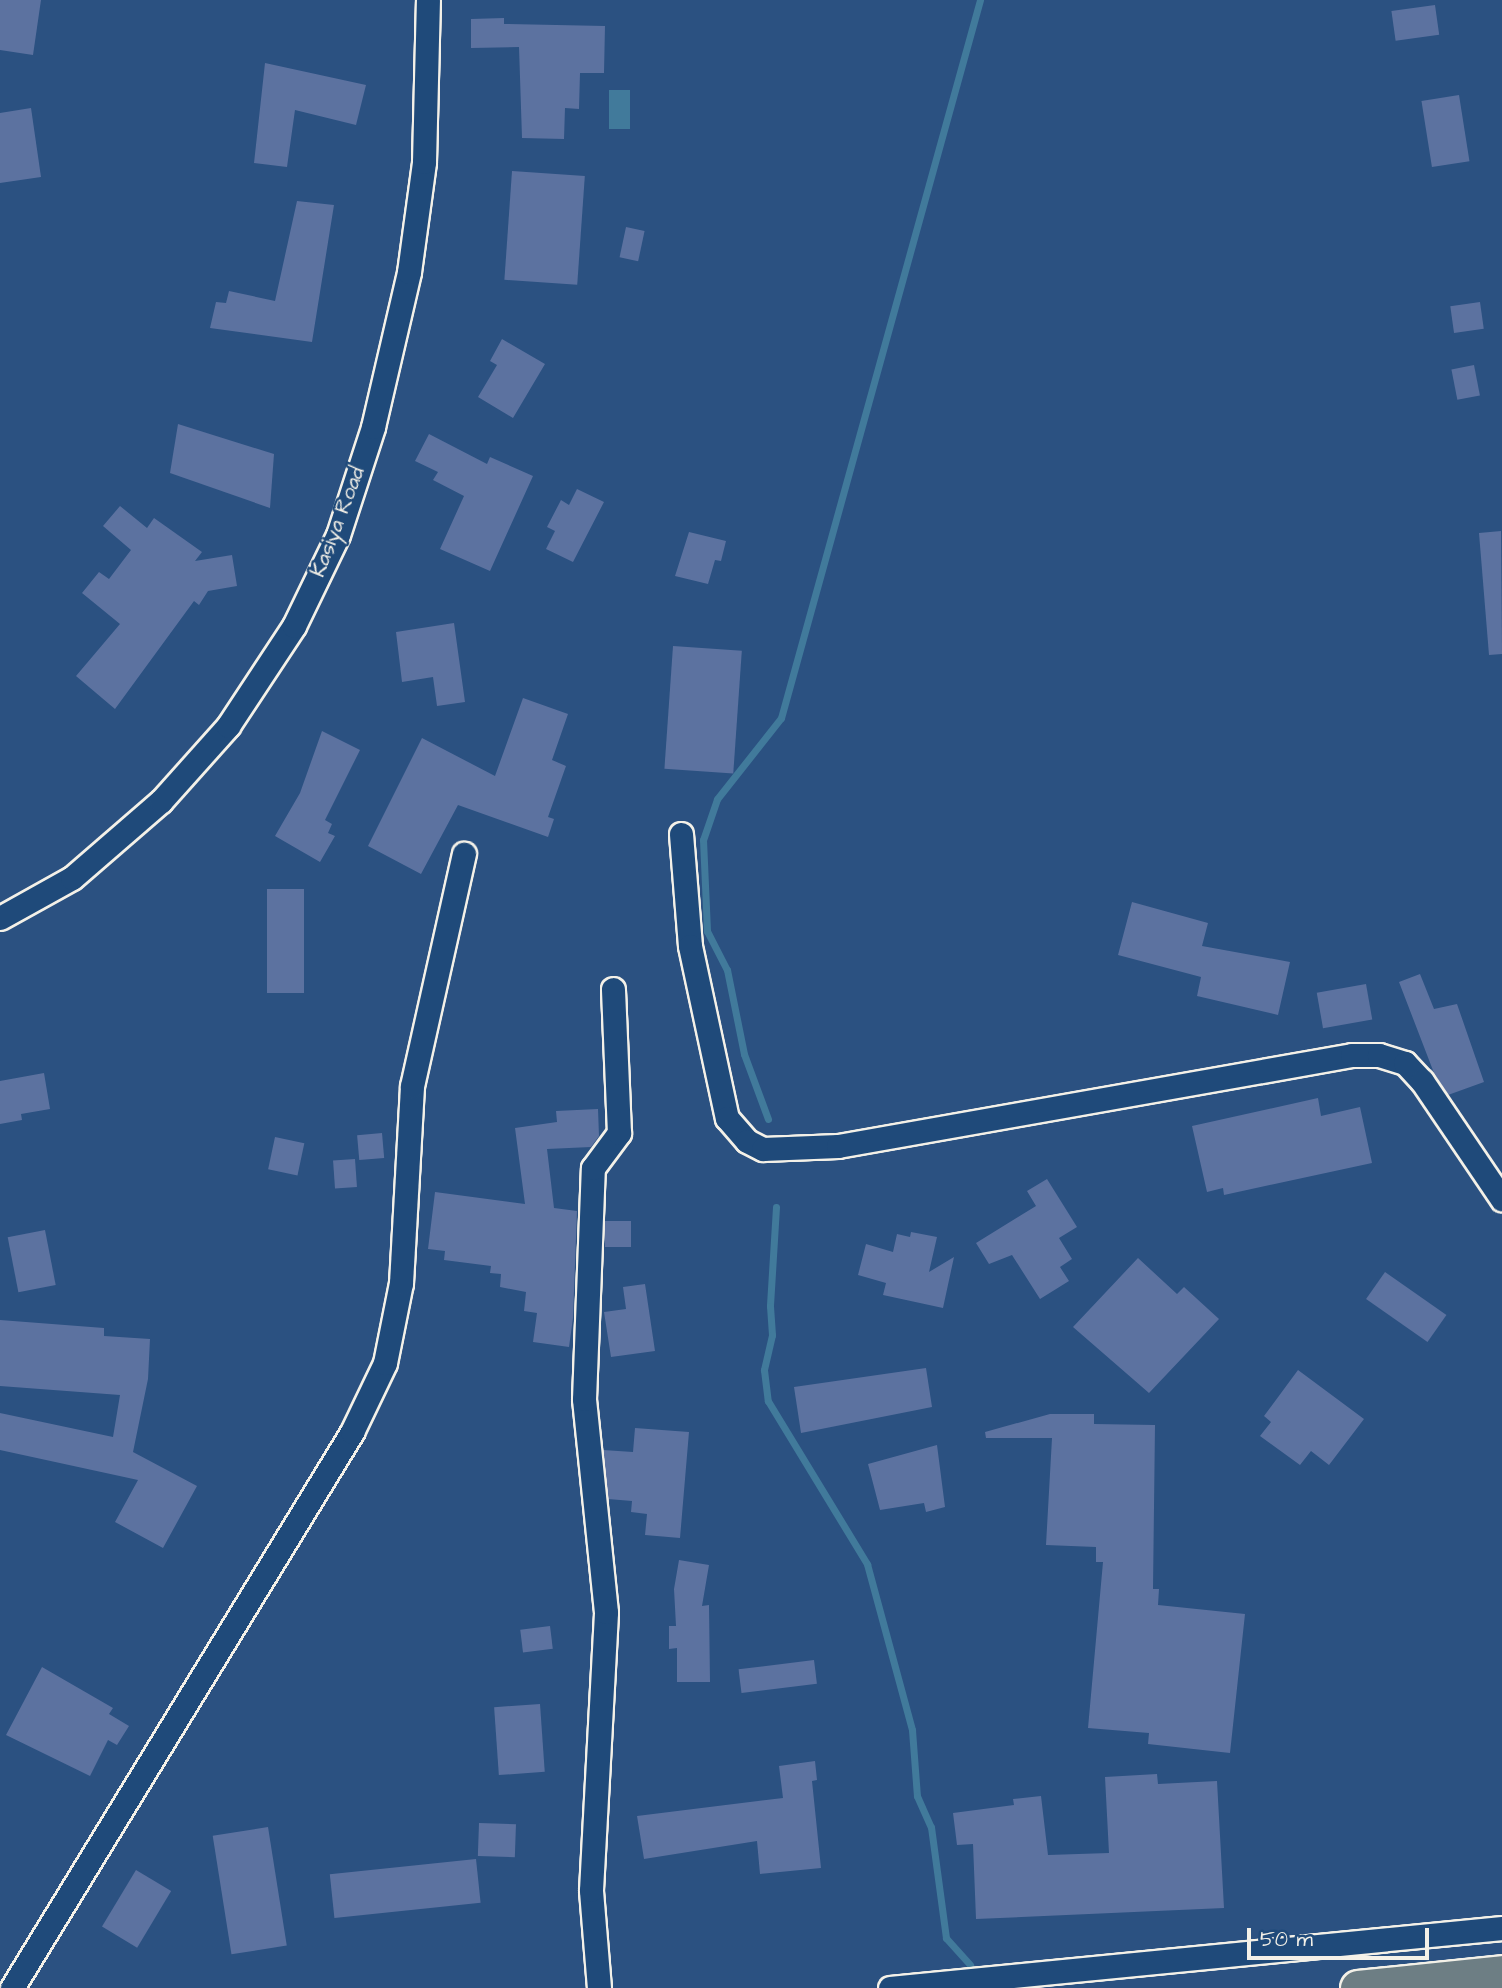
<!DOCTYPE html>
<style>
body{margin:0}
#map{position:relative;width:1502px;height:1988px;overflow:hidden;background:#2b5181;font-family:"Architects Daughter",sans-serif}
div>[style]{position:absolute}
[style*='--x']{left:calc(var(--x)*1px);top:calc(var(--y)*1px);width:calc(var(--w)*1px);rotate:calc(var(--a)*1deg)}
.water>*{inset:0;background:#417a9b;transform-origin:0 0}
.stream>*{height:7px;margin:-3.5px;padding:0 3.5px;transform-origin:3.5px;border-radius:3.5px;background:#417a9b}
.building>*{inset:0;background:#5c72a0;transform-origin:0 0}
.roads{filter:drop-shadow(2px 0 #f4f1e8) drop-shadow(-2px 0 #f4f1e8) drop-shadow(0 2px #f4f1e8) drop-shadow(0 -2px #f4f1e8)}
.minor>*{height:23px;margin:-11.5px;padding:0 11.5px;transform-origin:11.5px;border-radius:11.5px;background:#1f4a7a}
.primary>*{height:35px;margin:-17.5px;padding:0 17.5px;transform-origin:17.5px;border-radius:17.5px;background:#6d7e84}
span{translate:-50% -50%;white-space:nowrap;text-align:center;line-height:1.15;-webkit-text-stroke:5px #1f4a7a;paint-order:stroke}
.street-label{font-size:21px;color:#f4f1e8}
.scale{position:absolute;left:1247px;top:1928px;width:182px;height:32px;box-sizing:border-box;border:4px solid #f4f1e8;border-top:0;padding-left:9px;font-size:21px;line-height:24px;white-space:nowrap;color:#f4f1e8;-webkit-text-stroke:5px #1f4a7a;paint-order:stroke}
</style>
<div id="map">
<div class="water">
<i style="left:630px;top:90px;width:39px;height:21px;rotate:90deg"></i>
</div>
<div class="stream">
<i style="--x:768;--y:1119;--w:69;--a:-110.3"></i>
<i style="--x:744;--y:1054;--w:86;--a:-101.4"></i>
<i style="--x:727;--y:970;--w:44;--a:-117.1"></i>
<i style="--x:707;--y:931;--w:91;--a:-92.5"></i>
<i style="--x:703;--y:840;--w:43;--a:-71.1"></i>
<i style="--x:717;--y:799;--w:103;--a:-51.7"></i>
<i style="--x:781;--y:718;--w:745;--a:-74.51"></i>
<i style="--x:776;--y:1207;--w:99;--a:93.5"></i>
<i style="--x:770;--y:1306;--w:29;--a:86"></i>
<i style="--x:772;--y:1335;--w:36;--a:103"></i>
<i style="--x:764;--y:1370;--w:31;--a:83"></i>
<i style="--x:768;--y:1401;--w:191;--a:58.7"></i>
<i style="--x:867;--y:1564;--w:172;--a:74.8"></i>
<i style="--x:912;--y:1730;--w:66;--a:85.7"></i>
<i style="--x:917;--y:1796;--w:34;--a:66"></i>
<i style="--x:931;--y:1827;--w:112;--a:82.3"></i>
<i style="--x:946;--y:1938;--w:36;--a:48"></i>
</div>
<div class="building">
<i style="clip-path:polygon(0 0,41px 0,33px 55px,0 50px)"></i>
<i style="left:1435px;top:5px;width:30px;height:44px;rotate:82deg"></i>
<i style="clip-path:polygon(504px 18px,504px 24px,605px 26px,604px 73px,580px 73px,579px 109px,565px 108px,564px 139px,522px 138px,519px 47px,471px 48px,471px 19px)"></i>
<i style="clip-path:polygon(265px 63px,366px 85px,356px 125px,295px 110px,287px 167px,254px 163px)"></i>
<i style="left:1459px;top:95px;width:67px;height:38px;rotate:81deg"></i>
<i style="clip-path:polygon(31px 108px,41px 177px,0 183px,0 113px)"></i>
<i style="left:512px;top:171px;width:73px;height:109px;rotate:4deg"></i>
<i style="clip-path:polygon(297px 201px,334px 205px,312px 342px,210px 328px,216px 302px,226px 303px,229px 291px,275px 301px)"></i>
<i style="left:626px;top:227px;width:19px;height:31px;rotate:12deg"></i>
<i style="left:1480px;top:302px;width:27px;height:30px;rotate:82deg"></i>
<i style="clip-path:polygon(502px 339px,545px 364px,513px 418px,478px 397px,497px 365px,490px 361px)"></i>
<i style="left:1474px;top:365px;width:31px;height:23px;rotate:79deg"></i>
<i style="clip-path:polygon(178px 424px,274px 454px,270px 508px,170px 473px)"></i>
<i style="clip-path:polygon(429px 434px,487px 464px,490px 457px,533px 476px,490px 571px,440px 549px,464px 496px,433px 480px,438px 472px,415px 461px)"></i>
<i style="clip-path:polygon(577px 489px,604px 502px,573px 562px,546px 549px,555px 531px,547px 527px,561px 500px,569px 505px)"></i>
<i style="clip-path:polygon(120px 506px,147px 528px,154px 518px,202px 552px,195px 561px,232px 555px,237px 586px,208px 591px,199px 605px,194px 601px,115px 709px,76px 676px,120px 624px,82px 593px,99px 572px,109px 579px,131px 550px,103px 526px)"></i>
<i style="clip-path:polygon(1501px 531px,1502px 654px,1489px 655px,1479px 533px)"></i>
<i style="clip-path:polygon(689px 532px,726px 541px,721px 561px,715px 560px,708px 584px,675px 576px)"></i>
<i style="clip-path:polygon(454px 623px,465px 702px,437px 706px,433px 677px,402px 682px,396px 632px)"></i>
<i style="left:673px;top:646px;width:69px;height:123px;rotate:4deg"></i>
<i style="clip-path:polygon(523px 698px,568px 714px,552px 760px,566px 766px,548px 817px,554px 819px,548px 837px,458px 805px,421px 874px,368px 846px,422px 738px,495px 776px)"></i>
<i style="clip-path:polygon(322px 731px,360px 750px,325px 820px,332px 824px,328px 833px,335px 836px,320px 862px,275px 836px,300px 793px)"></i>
<i style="left:267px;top:889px;width:37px;height:104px"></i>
<i style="clip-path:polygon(1132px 902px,1208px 923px,1202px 946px,1290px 962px,1278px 1015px,1197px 996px,1201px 977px,1118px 955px)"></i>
<i style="clip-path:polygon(1420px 974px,1434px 1009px,1457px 1004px,1484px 1082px,1448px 1095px,1434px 1073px,1399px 982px)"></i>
<i style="left:1366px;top:984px;width:36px;height:50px;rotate:80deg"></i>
<i style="clip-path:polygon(44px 1073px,50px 1109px,21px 1114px,22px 1120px,0 1124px,0 1081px)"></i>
<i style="clip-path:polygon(1318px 1098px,1321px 1116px,1360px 1107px,1372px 1163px,1224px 1195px,1223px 1188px,1207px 1192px,1192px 1126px)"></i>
<i style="clip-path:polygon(598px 1109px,599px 1136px,591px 1147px,547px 1149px,554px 1208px,577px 1211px,573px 1318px,569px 1347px,533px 1342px,537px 1313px,524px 1311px,526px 1292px,500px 1287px,501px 1274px,490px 1273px,491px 1266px,444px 1260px,445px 1251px,428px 1249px,435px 1192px,525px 1204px,515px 1128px,557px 1122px,556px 1111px)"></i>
<i style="left:382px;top:1133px;width:25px;height:25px;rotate:85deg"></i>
<i style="left:275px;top:1137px;width:30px;height:33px;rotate:12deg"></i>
<i style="left:355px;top:1159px;width:28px;height:22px;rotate:86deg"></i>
<i style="clip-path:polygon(1047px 1179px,1077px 1227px,1059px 1238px,1072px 1259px,1060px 1267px,1069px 1281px,1040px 1299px,1012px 1255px,989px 1264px,976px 1243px,1036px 1206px,1027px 1191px)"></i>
<i style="left:605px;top:1221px;width:26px;height:26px"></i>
<i style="left:45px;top:1230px;width:56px;height:38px;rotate:79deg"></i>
<i style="clip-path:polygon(911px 1232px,937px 1237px,929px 1272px,954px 1257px,943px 1308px,883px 1295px,886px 1283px,858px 1275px,866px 1244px,893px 1252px,897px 1234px,910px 1237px)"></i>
<i style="clip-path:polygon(1138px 1258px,1177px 1294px,1184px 1287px,1219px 1319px,1149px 1393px,1073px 1327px)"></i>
<i style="left:1385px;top:1272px;width:75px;height:33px;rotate:35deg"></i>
<i style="clip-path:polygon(645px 1284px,655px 1351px,611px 1357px,604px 1312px,626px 1309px,623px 1287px)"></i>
<i style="clip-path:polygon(0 1320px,104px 1328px,104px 1336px,150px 1339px,148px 1379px,133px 1452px,197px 1486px,163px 1548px,115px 1522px,138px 1480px,0 1450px,0 1413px,113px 1437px,120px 1395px,0 1386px)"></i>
<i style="clip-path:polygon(926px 1368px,932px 1407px,801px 1433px,794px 1387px)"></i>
<i style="clip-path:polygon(1298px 1370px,1364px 1419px,1329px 1465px,1311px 1451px,1300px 1465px,1260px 1436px,1271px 1422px,1264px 1416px)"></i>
<i style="clip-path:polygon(1050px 1414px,1094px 1414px,1094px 1424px,1155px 1425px,1153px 1589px,1159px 1589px,1158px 1605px,1245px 1614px,1230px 1753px,1148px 1744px,1149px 1733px,1088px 1728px,1103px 1562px,1096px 1562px,1096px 1547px,1046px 1545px,1052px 1438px,986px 1438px,985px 1432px)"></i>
<i style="clip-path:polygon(635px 1428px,689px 1432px,680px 1538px,645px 1535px,647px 1514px,631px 1512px,632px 1501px,608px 1499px,603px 1450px,633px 1452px)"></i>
<i style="clip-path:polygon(937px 1445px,945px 1507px,926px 1512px,924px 1503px,880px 1510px,868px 1464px)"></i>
<i style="clip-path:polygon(679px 1560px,709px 1565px,702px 1606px,709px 1605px,710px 1682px,677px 1682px,677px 1648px,669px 1649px,669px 1626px,676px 1626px,674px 1589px)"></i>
<i style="left:550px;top:1626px;width:23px;height:30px;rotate:83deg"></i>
<i style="left:814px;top:1660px;width:24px;height:76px;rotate:83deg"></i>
<i style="clip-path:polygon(42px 1667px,113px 1708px,109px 1714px,129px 1726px,117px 1745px,108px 1740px,90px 1776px,6px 1735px)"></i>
<i style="left:540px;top:1704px;width:68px;height:46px;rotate:86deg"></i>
<i style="clip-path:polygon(815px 1761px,817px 1780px,812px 1781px,821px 1868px,760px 1874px,757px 1841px,644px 1859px,637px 1816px,783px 1798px,779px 1766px)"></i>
<i style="clip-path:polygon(1157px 1774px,1158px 1784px,1217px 1781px,1224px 1908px,976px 1919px,973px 1844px,957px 1845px,953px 1813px,1014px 1805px,1013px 1799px,1041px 1796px,1048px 1855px,1109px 1853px,1105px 1777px)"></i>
<i style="left:479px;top:1823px;width:37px;height:33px;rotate:2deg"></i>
<i style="left:268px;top:1827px;width:120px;height:56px;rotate:81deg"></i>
<i style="left:476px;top:1859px;width:44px;height:147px;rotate:84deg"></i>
<i style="left:136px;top:1870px;width:41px;height:66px;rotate:31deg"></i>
</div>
<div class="roads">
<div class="minor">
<i style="--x:681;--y:834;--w:112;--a:85.4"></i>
<i style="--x:690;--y:946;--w:176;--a:77.9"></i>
<i style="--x:727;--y:1118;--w:30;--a:49"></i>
<i style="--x:747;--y:1141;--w:18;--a:27"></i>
<i style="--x:763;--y:1149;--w:75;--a:-2.3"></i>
<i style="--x:838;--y:1146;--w:522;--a:-10.04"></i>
<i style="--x:1352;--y:1055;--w:27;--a:0"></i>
<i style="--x:1379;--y:1055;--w:27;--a:17"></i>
<i style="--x:1405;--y:1063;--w:25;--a:47"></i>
<i style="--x:1422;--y:1081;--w:143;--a:55.9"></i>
<i style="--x:0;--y:918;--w:82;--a:-29.1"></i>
<i style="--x:72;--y:878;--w:118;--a:-40.9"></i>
<i style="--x:161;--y:801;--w:101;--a:-48.2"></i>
<i style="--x:228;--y:726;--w:120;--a:-56.6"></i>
<i style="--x:294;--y:626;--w:101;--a:-64.2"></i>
<i style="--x:338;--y:535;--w:114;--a:-72"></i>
<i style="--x:373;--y:427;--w:159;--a:-76.9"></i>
<i style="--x:409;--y:272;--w:111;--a:-82.2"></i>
<i style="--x:424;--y:162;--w:162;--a:-88.6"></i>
<i style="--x:12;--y:1988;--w:652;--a:-58.55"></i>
<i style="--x:352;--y:1432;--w:76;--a:-64.4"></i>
<i style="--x:385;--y:1363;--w:82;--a:-78.7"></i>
<i style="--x:401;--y:1283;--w:197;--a:-86.8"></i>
<i style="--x:412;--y:1086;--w:238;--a:-77.4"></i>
<i style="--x:599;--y:1988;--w:98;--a:-94.7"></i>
<i style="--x:591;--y:1890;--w:278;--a:-86.9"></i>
<i style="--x:606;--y:1612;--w:214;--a:-95.9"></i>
<i style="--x:584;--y:1399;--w:231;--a:-87.8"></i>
<i style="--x:593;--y:1168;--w:44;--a:-53.4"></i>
<i style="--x:619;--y:1133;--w:144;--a:-92.4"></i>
<i style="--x:890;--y:1988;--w:615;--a:-5.6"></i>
</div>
<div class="primary">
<i style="--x:1358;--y:1988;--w:145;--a:-5.9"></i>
</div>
</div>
<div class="street-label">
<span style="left:338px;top:522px;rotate:-69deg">Kasiya Road</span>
</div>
<div class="scale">50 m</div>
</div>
